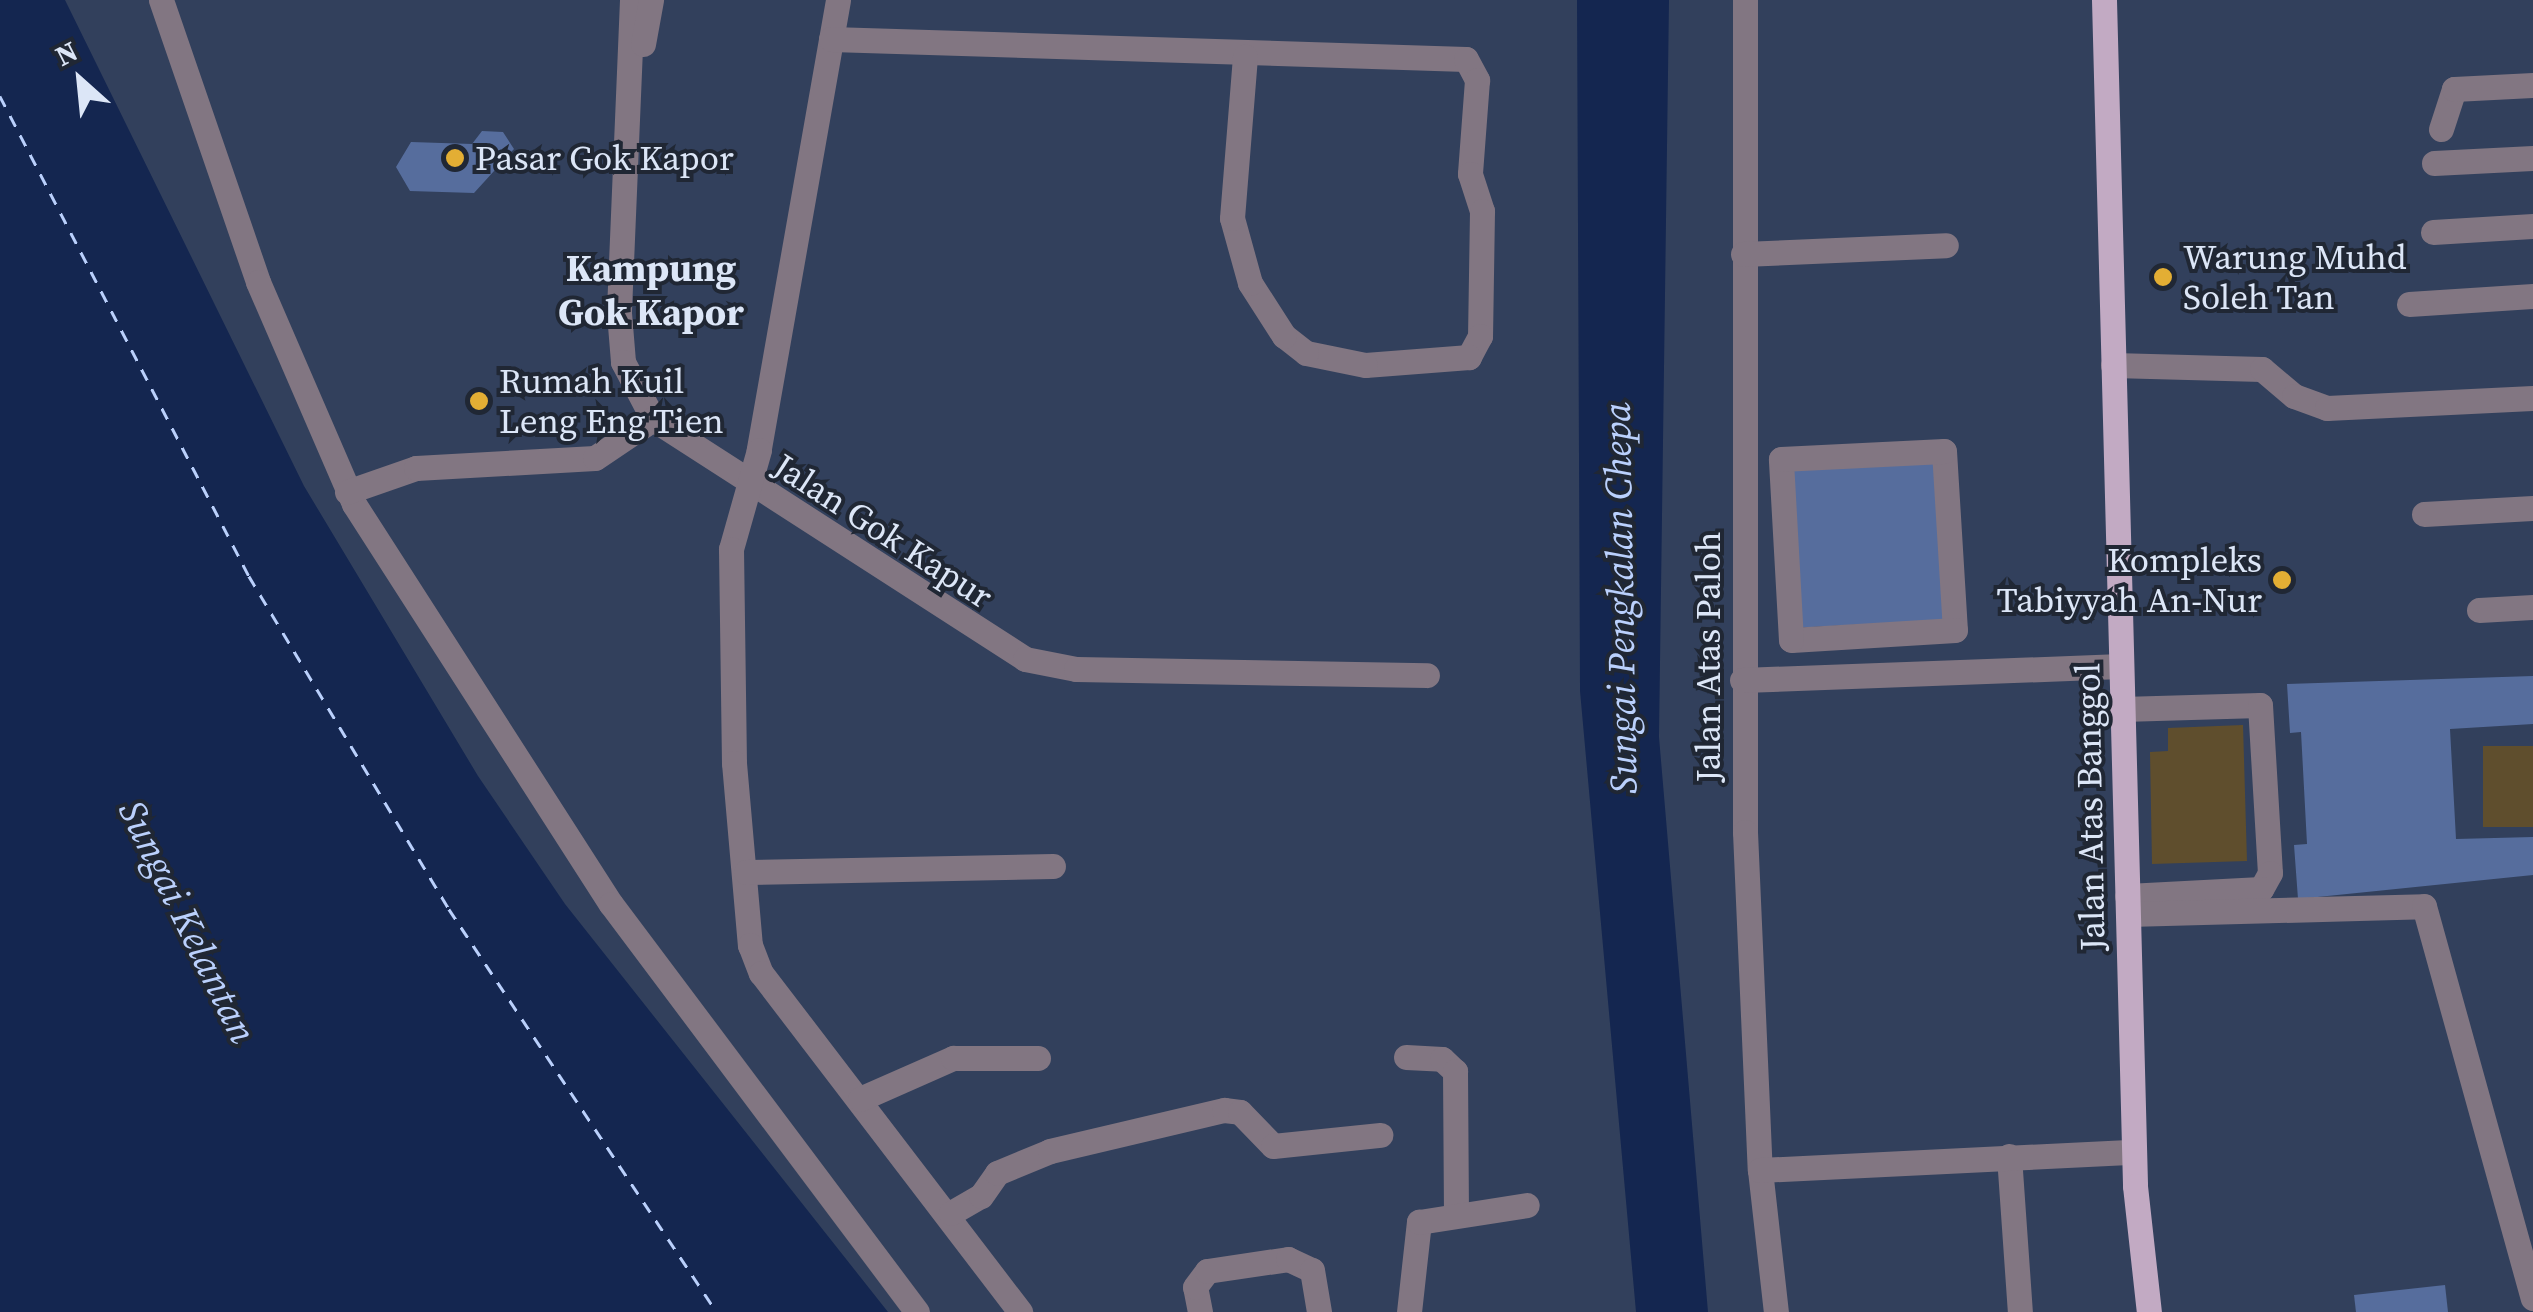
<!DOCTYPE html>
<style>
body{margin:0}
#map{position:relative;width:2533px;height:1312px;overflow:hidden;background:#32405c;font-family:"Source Serif 4",serif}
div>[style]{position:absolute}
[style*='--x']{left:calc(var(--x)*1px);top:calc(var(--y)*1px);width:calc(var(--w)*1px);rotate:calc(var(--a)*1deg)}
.green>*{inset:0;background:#5f4e2d;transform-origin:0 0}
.water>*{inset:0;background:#142650}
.ferry>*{height:2.5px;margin-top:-1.25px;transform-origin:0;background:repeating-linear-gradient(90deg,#bad0fc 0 12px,transparent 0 22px)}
.building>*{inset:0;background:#566d9d;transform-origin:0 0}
.minor>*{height:25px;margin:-12.5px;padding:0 12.5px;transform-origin:12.5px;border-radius:12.5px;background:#827682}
.major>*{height:25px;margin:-12.5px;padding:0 12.5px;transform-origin:12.5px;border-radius:12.5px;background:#c2aac3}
.dots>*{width:28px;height:28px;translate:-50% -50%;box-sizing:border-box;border:5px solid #202734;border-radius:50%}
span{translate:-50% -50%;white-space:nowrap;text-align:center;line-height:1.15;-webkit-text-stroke:8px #202734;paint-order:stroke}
.poi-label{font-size:35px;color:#dce6f7}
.left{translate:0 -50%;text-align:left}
.right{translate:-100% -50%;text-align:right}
.street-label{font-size:35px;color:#dce6f7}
.neighbourhood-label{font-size:38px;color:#dce6f7;font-weight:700}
.water-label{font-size:38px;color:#bad0fc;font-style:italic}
.north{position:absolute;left:30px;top:30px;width:100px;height:100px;-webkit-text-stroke:8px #202734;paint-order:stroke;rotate:333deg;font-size:28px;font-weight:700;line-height:40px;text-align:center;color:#dce6f7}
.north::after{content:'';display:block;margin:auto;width:35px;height:45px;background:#dce6f7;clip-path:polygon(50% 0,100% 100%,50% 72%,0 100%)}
</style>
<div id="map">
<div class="green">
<i style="clip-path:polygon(2243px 725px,2247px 861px,2152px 864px,2150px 752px,2168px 751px,2168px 728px)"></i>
<i style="left:2533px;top:746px;width:81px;height:50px;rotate:90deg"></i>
</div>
<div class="water">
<i style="clip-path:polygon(0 0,65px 0,304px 486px,478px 776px,565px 904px,888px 1312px,0 1312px)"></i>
<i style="clip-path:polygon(1577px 0,1669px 0,1659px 737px,1708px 1312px,1636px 1312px,1580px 691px)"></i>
</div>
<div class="ferry">
<i style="--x:0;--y:96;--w:541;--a:62.58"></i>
<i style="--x:249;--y:576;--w:388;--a:59"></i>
<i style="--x:449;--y:909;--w:484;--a:56.4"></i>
</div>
<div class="building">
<i style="clip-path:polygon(482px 131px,503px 132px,514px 149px,474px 193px,410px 191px,396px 167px,411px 142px,472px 144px)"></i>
<i style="left:1941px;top:456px;width:164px;height:152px;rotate:87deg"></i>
<i style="clip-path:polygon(2533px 676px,2533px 724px,2450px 729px,2456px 839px,2533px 837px,2533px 875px,2298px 899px,2294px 845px,2307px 844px,2301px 732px,2290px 733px,2287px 684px)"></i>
<i style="clip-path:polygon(2445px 1285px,2448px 1312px,2356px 1312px,2354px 1295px)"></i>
</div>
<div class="minor">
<i style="--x:161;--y:0;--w:298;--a:71"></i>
<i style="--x:258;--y:282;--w:242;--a:66.6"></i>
<i style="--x:354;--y:504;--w:475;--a:57.3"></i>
<i style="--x:611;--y:904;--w:510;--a:53.13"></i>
<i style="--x:632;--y:0;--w:313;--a:92.4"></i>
<i style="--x:619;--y:313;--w:49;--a:85.3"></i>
<i style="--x:623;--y:362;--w:64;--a:62.2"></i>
<i style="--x:653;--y:419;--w:443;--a:32.8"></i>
<i style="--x:1025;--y:659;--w:52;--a:11.1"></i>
<i style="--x:1076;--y:669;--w:351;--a:1"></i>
<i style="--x:838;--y:0;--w:457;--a:100"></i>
<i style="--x:759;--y:450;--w:103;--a:105.8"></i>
<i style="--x:731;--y:549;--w:214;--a:89.2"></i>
<i style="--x:734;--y:763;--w:183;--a:85"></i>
<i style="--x:750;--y:945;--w:30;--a:69"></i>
<i style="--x:761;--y:973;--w:427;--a:52.6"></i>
<i style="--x:1745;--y:0;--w:832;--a:90"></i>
<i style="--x:1745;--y:832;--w:338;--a:87.5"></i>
<i style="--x:1760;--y:1170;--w:143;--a:83.6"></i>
<i style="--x:831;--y:39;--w:635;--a:1.8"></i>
<i style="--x:1466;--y:59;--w:24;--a:62"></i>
<i style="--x:1477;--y:80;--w:94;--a:94.3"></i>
<i style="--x:1470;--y:174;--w:39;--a:72"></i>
<i style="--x:1482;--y:211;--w:125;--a:90.9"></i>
<i style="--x:1480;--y:336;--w:24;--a:118"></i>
<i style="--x:1469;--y:357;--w:104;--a:175.6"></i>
<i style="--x:1365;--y:365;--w:60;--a:-168.5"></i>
<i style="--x:1306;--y:353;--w:28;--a:-142"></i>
<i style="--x:1284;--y:336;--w:63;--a:-122.7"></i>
<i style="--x:1250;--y:283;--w:67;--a:-105.5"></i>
<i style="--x:1232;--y:218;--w:162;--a:-85.4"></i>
<i style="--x:643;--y:44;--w:45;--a:-79.7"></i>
<i style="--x:2441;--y:129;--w:42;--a:-72"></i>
<i style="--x:2454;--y:89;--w:79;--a:-2.9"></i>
<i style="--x:2434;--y:163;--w:99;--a:-2.9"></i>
<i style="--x:2433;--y:232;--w:100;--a:-3.4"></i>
<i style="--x:1743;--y:254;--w:203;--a:-2.5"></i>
<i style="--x:2409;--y:304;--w:124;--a:-3.7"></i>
<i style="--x:2113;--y:365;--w:149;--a:1.5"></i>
<i style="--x:2262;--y:369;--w:42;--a:40.2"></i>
<i style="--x:2294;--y:396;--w:35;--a:20"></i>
<i style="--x:2327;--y:408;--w:206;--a:-2.8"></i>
<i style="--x:1944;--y:451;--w:179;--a:86.5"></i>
<i style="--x:1955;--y:630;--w:164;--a:176.5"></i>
<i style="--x:1791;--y:640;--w:181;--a:-93.2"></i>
<i style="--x:1781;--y:459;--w:163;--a:-2.8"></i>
<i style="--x:347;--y:492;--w:73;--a:-19.2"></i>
<i style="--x:416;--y:468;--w:179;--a:-3.2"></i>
<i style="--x:595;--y:458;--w:70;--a:-33.9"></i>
<i style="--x:2424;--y:514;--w:109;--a:-3.2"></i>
<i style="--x:2479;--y:610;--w:54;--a:-3.2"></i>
<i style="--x:1742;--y:680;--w:379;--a:-2.1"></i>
<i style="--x:2122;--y:709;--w:138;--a:-1.7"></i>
<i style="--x:2260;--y:705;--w:168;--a:86.6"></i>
<i style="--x:2270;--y:873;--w:18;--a:119"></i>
<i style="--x:2261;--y:889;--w:134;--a:177"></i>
<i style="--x:746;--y:872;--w:307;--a:-1.1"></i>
<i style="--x:2128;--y:914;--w:296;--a:-1.5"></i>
<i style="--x:2424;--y:906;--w:407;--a:74.5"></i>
<i style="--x:1406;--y:1057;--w:36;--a:3"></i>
<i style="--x:1442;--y:1059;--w:18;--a:43"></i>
<i style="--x:1455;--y:1071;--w:142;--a:89.6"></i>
<i style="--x:860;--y:1099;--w:102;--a:-23.8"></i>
<i style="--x:953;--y:1058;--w:85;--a:0"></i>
<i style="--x:2009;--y:1156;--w:156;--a:86"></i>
<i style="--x:1760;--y:1170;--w:374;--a:-2.8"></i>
<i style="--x:951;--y:1213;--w:34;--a:-30"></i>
<i style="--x:981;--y:1196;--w:28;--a:-55"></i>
<i style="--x:997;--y:1173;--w:57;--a:-22.5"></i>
<i style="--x:1050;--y:1151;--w:179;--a:-13.3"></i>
<i style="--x:1224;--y:1110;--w:16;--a:7"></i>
<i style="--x:1240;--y:1112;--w:47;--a:45.9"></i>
<i style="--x:1273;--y:1146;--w:108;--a:-5.9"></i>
<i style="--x:1200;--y:1312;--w:25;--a:-101"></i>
<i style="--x:1195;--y:1287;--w:20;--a:-53"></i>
<i style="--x:1207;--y:1271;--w:82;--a:-8.4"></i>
<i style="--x:1288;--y:1259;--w:26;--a:25"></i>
<i style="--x:1312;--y:1270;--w:43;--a:80.5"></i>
<i style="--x:1409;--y:1312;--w:91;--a:-83.7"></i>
<i style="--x:1419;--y:1222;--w:109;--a:-8.9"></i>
</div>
<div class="major">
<i style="--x:2104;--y:0;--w:1186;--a:88.5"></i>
<i style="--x:2135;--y:1186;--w:127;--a:83.7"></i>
</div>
<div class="dots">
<i style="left:455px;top:158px;background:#e3ae34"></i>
<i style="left:2163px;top:277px;background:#e3ae34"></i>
<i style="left:479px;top:401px;background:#e3ae34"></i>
<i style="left:2282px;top:580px;background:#e3ae34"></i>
</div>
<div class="poi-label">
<span class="left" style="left:475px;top:158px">Pasar Gok Kapor</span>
<span class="left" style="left:2183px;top:277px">Warung Muhd<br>Soleh Tan</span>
<span class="left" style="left:499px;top:401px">Rumah Kuil<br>Leng Eng Tien</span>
<span class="right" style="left:2262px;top:580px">Kompleks<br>Tabiyyah An-Nur</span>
</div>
<div class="street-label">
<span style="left:883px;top:531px;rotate:33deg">Jalan Gok Kapur</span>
<span style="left:1708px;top:657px;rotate:-90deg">Jalan Atas Paloh</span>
<span style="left:2090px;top:807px;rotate:-91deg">Jalan Atas Banggol</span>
</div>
<div class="neighbourhood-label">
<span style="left:651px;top:291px">Kampung<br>Gok Kapor</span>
</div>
<div class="water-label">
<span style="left:1621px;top:598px;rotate:-91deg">Sungai Pengkalan Chepa</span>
<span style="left:187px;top:922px;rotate:64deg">Sungai Kelantan</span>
</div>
<div class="north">N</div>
</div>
